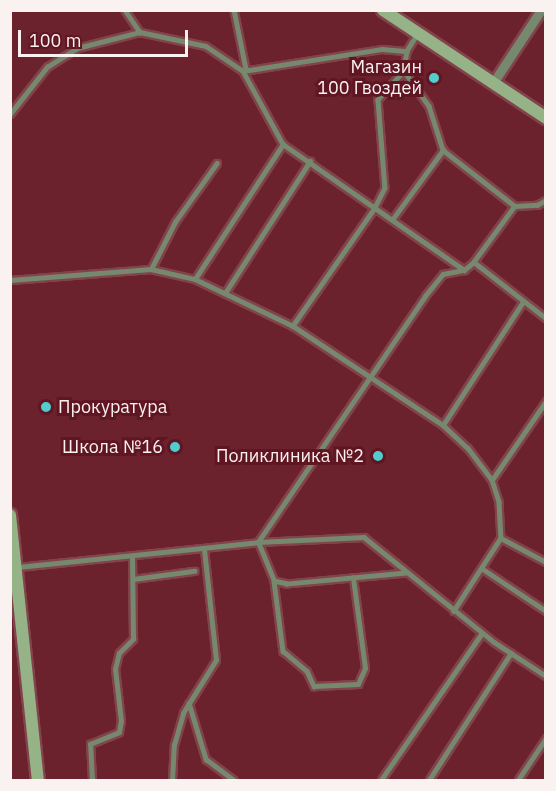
<!DOCTYPE html>
<meta charset="utf-8">
<style>
body{margin:0}
#map{position:relative;width:556px;height:791px;overflow:hidden;background:#6b222c;font-family:"IBM Plex Sans",sans-serif}
div>[style]{position:absolute}
[style*='--x']{left:calc(var(--x)*1px);top:calc(var(--y)*1px);width:calc(var(--w)*1px);rotate:calc(var(--a)*1deg)}
.roads{filter:drop-shadow(2px 0 #82434c) drop-shadow(-2px 0 #82434c) drop-shadow(0 2px #82434c) drop-shadow(0 -2px #82434c)}
.lane>*{height:4.5px;margin:-2.25px;padding:0 2.25px;transform-origin:2.25px;border-radius:2.25px;background:#76896e}
.street>*{height:9px;margin:-4.5px;padding:0 4.5px;transform-origin:4.5px;border-radius:4.5px;background:#76896e}
.secondary>*{height:12px;margin:-6px;padding:0 6px;transform-origin:6px;border-radius:6px;background:#95b386}
.dots>*{width:16px;height:16px;translate:-50% -50%;box-sizing:border-box;border:3px solid #5f1622;border-radius:50%}
span{translate:-50% -50%;white-space:nowrap;text-align:center;line-height:1.15;-webkit-text-stroke:6px #5f1622;paint-order:stroke}
.poi-label{font-size:18px;color:#faf1f1}
.right{translate:-100% -50%;text-align:right}
.left{translate:0 -50%;text-align:left}
.frame{position:absolute;inset:0;border:12px solid #faf1f1;pointer-events:none}
.scale{position:absolute;left:18px;top:30px;width:170px;height:27px;box-sizing:border-box;border:3px solid #faf1f1;border-top:0;padding-left:8px;font-size:18px;line-height:21px;white-space:nowrap;color:#faf1f1;-webkit-text-stroke:4px #5f1622;paint-order:stroke}
</style>
<div id="map">
<div class="roads">
<div class="lane">
<i style="--x:125;--y:10;--w:27;--a:56"></i>
<i style="--x:234;--y:10;--w:60;--a:78.5"></i>
<i style="--x:417;--y:35;--w:19;--a:122"></i>
<i style="--x:407;--y:51;--w:20;--a:99"></i>
<i style="--x:404;--y:71;--w:39;--a:132"></i>
<i style="--x:378;--y:100;--w:88;--a:85.5"></i>
<i style="--x:385;--y:188;--w:22;--a:117"></i>
<i style="--x:375;--y:208;--w:144;--a:124.8"></i>
<i style="--x:293;--y:326;--w:180;--a:33.4"></i>
<i style="--x:443;--y:425;--w:34;--a:43"></i>
<i style="--x:468;--y:448;--w:40;--a:53"></i>
<i style="--x:492;--y:480;--w:23;--a:72"></i>
<i style="--x:499;--y:502;--w:36;--a:87"></i>
<i style="--x:501;--y:538;--w:87;--a:122.8"></i>
<i style="--x:243;--y:71;--w:141;--a:-9"></i>
<i style="--x:382;--y:49;--w:25;--a:5"></i>
<i style="--x:404;--y:71;--w:43;--a:54.5"></i>
<i style="--x:429;--y:106;--w:46;--a:72.3"></i>
<i style="--x:443;--y:150;--w:91;--a:37.9"></i>
<i style="--x:515;--y:206;--w:22;--a:-3"></i>
<i style="--x:537;--y:205;--w:10;--a:-29"></i>
<i style="--x:10;--y:114;--w:60;--a:-51.8"></i>
<i style="--x:47;--y:67;--w:36;--a:-32"></i>
<i style="--x:77;--y:48;--w:65;--a:-14.3"></i>
<i style="--x:140;--y:32;--w:67;--a:12"></i>
<i style="--x:206;--y:46;--w:45;--a:34"></i>
<i style="--x:243;--y:71;--w:83;--a:61.3"></i>
<i style="--x:283;--y:144;--w:221;--a:34.8"></i>
<i style="--x:515;--y:206;--w:69;--a:126.2"></i>
<i style="--x:474;--y:262;--w:91;--a:37.9"></i>
<i style="--x:392;--y:220;--w:87;--a:-53.9"></i>
<i style="--x:151;--y:269;--w:53;--a:-62.9"></i>
<i style="--x:175;--y:222;--w:72;--a:-54.6"></i>
<i style="--x:195;--y:279;--w:161;--a:-56.9"></i>
<i style="--x:10;--y:280;--w:141;--a:-4.5"></i>
<i style="--x:151;--y:269;--w:45;--a:12.8"></i>
<i style="--x:195;--y:279;--w:109;--a:25.6"></i>
<i style="--x:225;--y:293;--w:157;--a:-57.2"></i>
<i style="--x:443;--y:425;--w:147;--a:-57"></i>
<i style="--x:492;--y:480;--w:96;--a:-55.6"></i>
<i style="--x:501;--y:538;--w:51;--a:28.1"></i>
<i style="--x:18;--y:567;--w:241;--a:-5.9"></i>
<i style="--x:258;--y:542;--w:106;--a:-2.7"></i>
<i style="--x:364;--y:537;--w:167;--a:38.9"></i>
<i style="--x:494;--y:642;--w:62;--a:33.2"></i>
<i style="--x:483;--y:569;--w:76;--a:33.7"></i>
<i style="--x:406;--y:573;--w:120;--a:174.7"></i>
<i style="--x:287;--y:584;--w:13;--a:-167"></i>
<i style="--x:274;--y:581;--w:42;--a:-112.3"></i>
<i style="--x:258;--y:542;--w:297;--a:-55.8"></i>
<i style="--x:425;--y:296;--w:28;--a:-51"></i>
<i style="--x:443;--y:274;--w:21;--a:-11"></i>
<i style="--x:464;--y:270;--w:13;--a:-39"></i>
<i style="--x:133;--y:579;--w:62;--a:-7.5"></i>
<i style="--x:274;--y:581;--w:71;--a:82.7"></i>
<i style="--x:283;--y:651;--w:31;--a:40"></i>
<i style="--x:307;--y:671;--w:17;--a:65"></i>
<i style="--x:314;--y:686;--w:44;--a:-2.6"></i>
<i style="--x:358;--y:684;--w:17;--a:-66"></i>
<i style="--x:365;--y:668;--w:91;--a:-97.6"></i>
<i style="--x:189;--y:703;--w:59;--a:73.1"></i>
<i style="--x:206;--y:759;--w:35;--a:37"></i>
<i style="--x:92;--y:780;--w:36;--a:-93"></i>
<i style="--x:90;--y:744;--w:31;--a:-22"></i>
<i style="--x:119;--y:732;--w:11;--a:-80"></i>
<i style="--x:121;--y:721;--w:52;--a:-96.6"></i>
<i style="--x:115;--y:669;--w:16;--a:-76"></i>
<i style="--x:119;--y:653;--w:20;--a:-45"></i>
<i style="--x:133;--y:639;--w:82;--a:-90.7"></i>
<i style="--x:172;--y:780;--w:35;--a:-87"></i>
<i style="--x:174;--y:745;--w:33;--a:-74"></i>
<i style="--x:183;--y:713;--w:62;--a:-58.1"></i>
<i style="--x:216;--y:660;--w:112;--a:-96.2"></i>
<i style="--x:381;--y:780;--w:178;--a:-55.5"></i>
<i style="--x:429;--y:780;--w:151;--a:-57.2"></i>
<i style="--x:518;--y:780;--w:50;--a:-56.3"></i>
</div>
<div class="street">
<i style="--x:493;--y:83;--w:87;--a:-56.7"></i>
</div>
<div class="secondary">
<i style="--x:383;--y:10;--w:196;--a:33.5"></i>
<i style="--x:10;--y:515;--w:266;--a:84"></i>
</div>
</div>
<div class="dots">
<i style="left:434px;top:78px;background:#52cdcd"></i>
<i style="left:46px;top:407px;background:#52cdcd"></i>
<i style="left:175px;top:447px;background:#52cdcd"></i>
<i style="left:378px;top:456px;background:#52cdcd"></i>
</div>
<div class="poi-label">
<span class="right" style="left:422px;top:78px">Магазин<br>100 Гвоздей</span>
<span class="left" style="left:58px;top:407px">Прокуратура</span>
<span class="right" style="left:163px;top:447px">Школа №16</span>
<span class="right" style="left:364px;top:456px">Поликлиника №2</span>
</div>
<div class="frame"></div>
<div class="scale">100 m</div>
</div>
